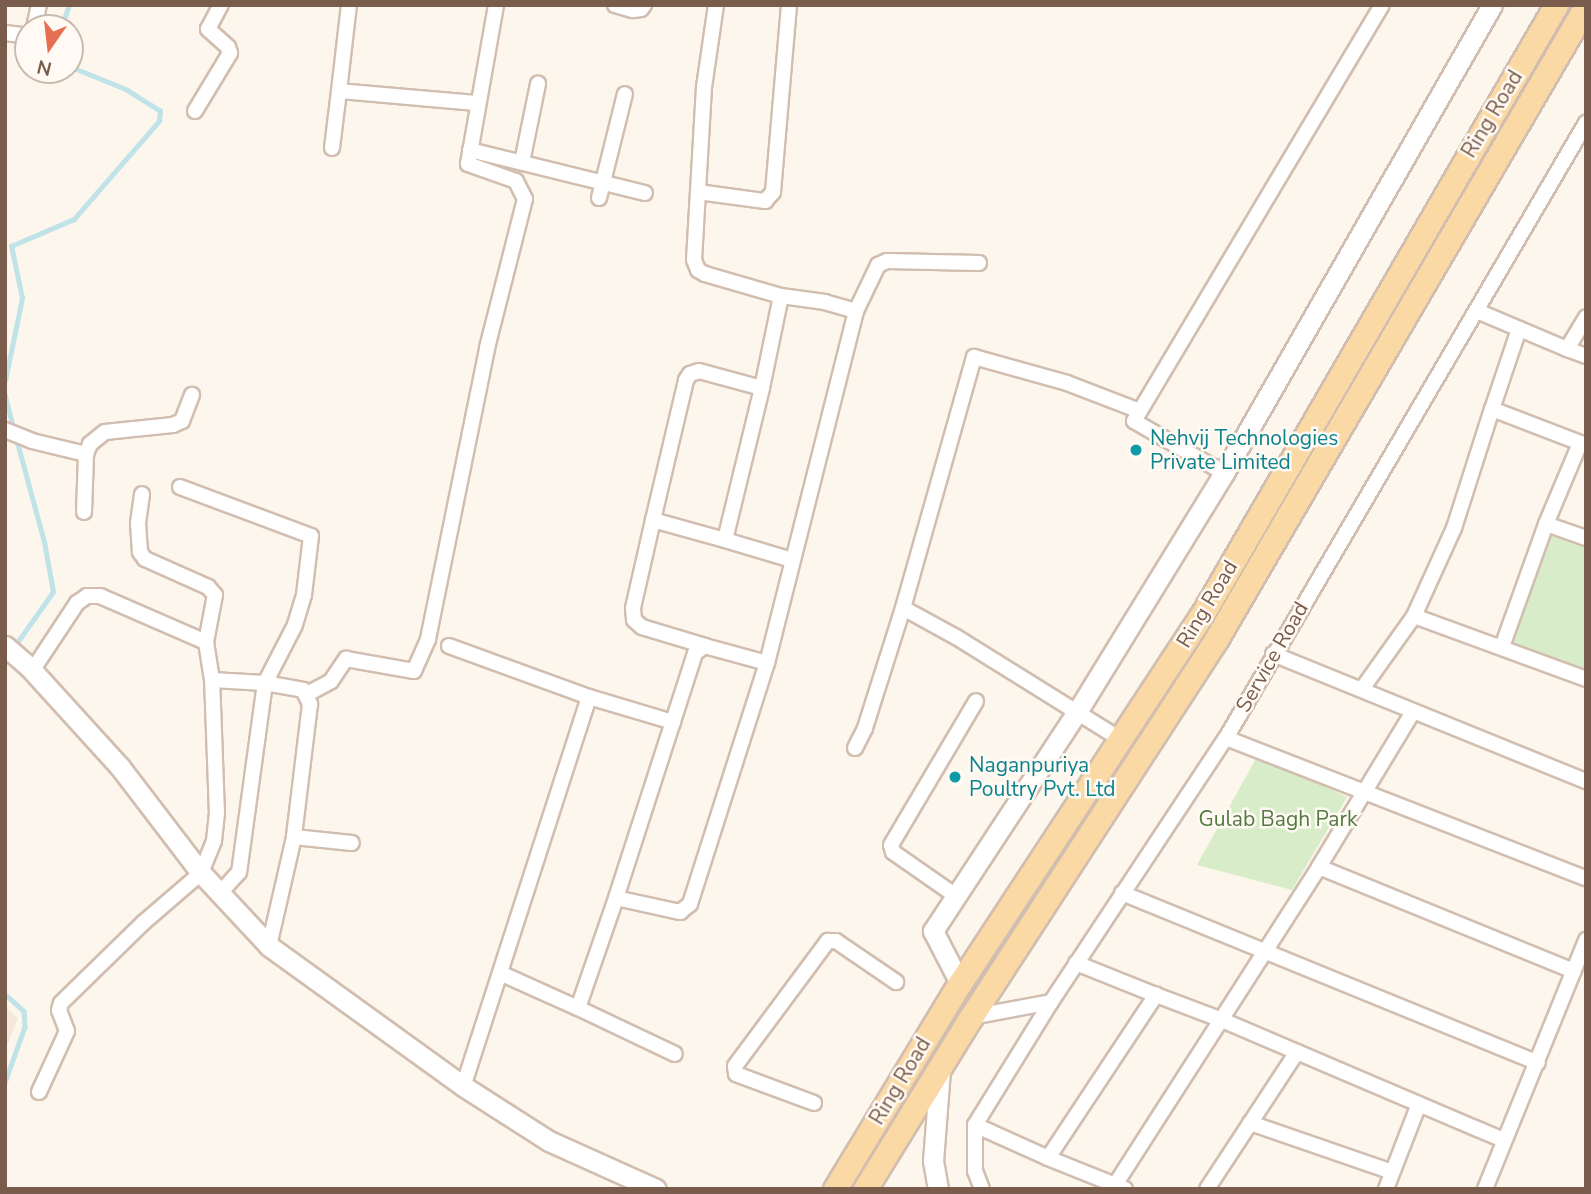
<!DOCTYPE html>
<style>
body{margin:0}
#map{position:relative;width:1591px;height:1194px;overflow:hidden;background:#fdf6ec;font-family:"Nunito Sans",sans-serif}
div>[style]{position:absolute}
[style*='--x']{left:calc(var(--x)*1px);top:calc(var(--y)*1px);width:calc(var(--w)*1px);rotate:calc(var(--a)*1deg)}
.residential>*{inset:0;background:#f5e8da}
.green>*{inset:0;background:#d8ecc9}
.stream>*{height:4.5px;margin:-2.25px;padding:0 2.25px;transform-origin:2.25px;border-radius:2.25px;background:#bfe3e8}
.roads{filter:drop-shadow(2px 0 #d1beb0) drop-shadow(-2px 0 #d1beb0) drop-shadow(0 2px #d1beb0) drop-shadow(0 -2px #d1beb0)}
.street>*{height:14px;margin:-7px;padding:0 7px;transform-origin:7px;border-radius:7px;background:#fff}
.secondary>*{height:19px;margin:-9.5px;padding:0 9.5px;transform-origin:9.5px;border-radius:9.5px;background:#fff}
.primary>*{height:23px;margin:-11.5px;padding:0 11.5px;transform-origin:11.5px;border-radius:11.5px;background:#fbd9a5}
.dots>*{width:19px;height:19px;translate:-50% -50%;box-sizing:border-box;border:4px solid #fffaf3;border-radius:50%}
span{translate:-50% -50%;white-space:nowrap;text-align:center;line-height:1.15;-webkit-text-stroke:5px #fffaf3;paint-order:stroke}
.street-label{font-size:21px;color:#7a5c4d}
.culture-label{font-size:21px;color:#0d838f}
.left{translate:0 -50%;text-align:left}
.park-label{font-size:21px;color:#537a41}
.frame{position:absolute;inset:0;border:7px solid #7a5c4d;pointer-events:none}
.north{position:absolute;left:14px;top:14px;width:70px;height:70px;box-sizing:border-box;background:#fffaf3;border:2px solid #cabbb1;border-radius:50%;rotate:194deg;font-size:19px;font-weight:700;line-height:28px;text-align:center;color:#7a5c4d}
.north::after{content:'';display:block;margin:auto;width:24px;height:32px;background:#e76f51;clip-path:polygon(50% 0,100% 100%,50% 72%,0 100%)}
</style>
<div id="map">
<div class="residential">
<i style="clip-path:polygon(5px 1006px,18px 1018px,5px 1051px)"></i>
</div>
<div class="green">
<i style="clip-path:polygon(1549px 535px,1586px 548px,1586px 673px,1513px 645px)"></i>
<i style="clip-path:polygon(1258px 755px,1347px 797px,1292px 890px,1197px 865px)"></i>
</div>
<div class="stream">
<i style="--x:61;--y:28;--w:24;--a:-71"></i>
<i style="--x:5;--y:381;--w:85;--a:-78.4"></i>
<i style="--x:22;--y:298;--w:53;--a:-101.9"></i>
<i style="--x:11;--y:246;--w:69;--a:-23.2"></i>
<i style="--x:74;--y:219;--w:130;--a:-49.1"></i>
<i style="--x:159;--y:121;--w:10;--a:-84"></i>
<i style="--x:160;--y:111;--w:39;--a:-148"></i>
<i style="--x:127;--y:90;--w:61;--a:-158"></i>
<i style="--x:5;--y:394;--w:37;--a:76"></i>
<i style="--x:14;--y:647;--w:67;--a:-54.7"></i>
<i style="--x:53;--y:592;--w:51;--a:-100.2"></i>
<i style="--x:44;--y:542;--w:107;--a:-105.2"></i>
<i style="--x:5;--y:994;--w:25;--a:42"></i>
<i style="--x:24;--y:1011;--w:16;--a:86"></i>
<i style="--x:25;--y:1027;--w:59;--a:109.7"></i>
</div>
<div class="roads">
<div class="street">
<i style="--x:615;--y:5;--w:19;--a:16"></i>
<i style="--x:633;--y:10;--w:8;--a:-7"></i>
<i style="--x:641;--y:9;--w:5;--a:-53"></i>
<i style="--x:716;--y:5;--w:83;--a:98.3"></i>
<i style="--x:704;--y:87;--w:173;--a:93.3"></i>
<i style="--x:694;--y:260;--w:11;--a:68"></i>
<i style="--x:698;--y:270;--w:8;--a:30"></i>
<i style="--x:705;--y:274;--w:79;--a:16.1"></i>
<i style="--x:34;--y:28;--w:24;--a:-78"></i>
<i style="--x:5;--y:33;--w:23;--a:7"></i>
<i style="--x:339;--y:91;--w:87;--a:-83.4"></i>
<i style="--x:195;--y:111;--w:68;--a:-58.9"></i>
<i style="--x:230;--y:53;--w:6;--a:-108"></i>
<i style="--x:228;--y:47;--w:27;--a:-138"></i>
<i style="--x:208;--y:29;--w:27;--a:-62"></i>
<i style="--x:332;--y:148;--w:57;--a:-83"></i>
<i style="--x:339;--y:91;--w:139;--a:5"></i>
<i style="--x:470;--y:150;--w:180;--a:13.8"></i>
<i style="--x:522;--y:162;--w:80;--a:-78.4"></i>
<i style="--x:698;--y:192;--w:68;--a:7.7"></i>
<i style="--x:765;--y:201;--w:12;--a:-48"></i>
<i style="--x:773;--y:192;--w:188;--a:-85.1"></i>
<i style="--x:599;--y:198;--w:107;--a:-76"></i>
<i style="--x:856;--y:311;--w:51;--a:-64.4"></i>
<i style="--x:878;--y:265;--w:10;--a:-24"></i>
<i style="--x:887;--y:261;--w:92;--a:1.2"></i>
<i style="--x:1477;--y:311;--w:98;--a:22.9"></i>
<i style="--x:1567;--y:349;--w:37;--a:-59"></i>
<i style="--x:1519;--y:329;--w:84;--a:108.6"></i>
<i style="--x:1492;--y:409;--w:101;--a:21"></i>
<i style="--x:1567;--y:349;--w:20;--a:20"></i>
<i style="--x:1492;--y:409;--w:125;--a:107.7"></i>
<i style="--x:1454;--y:528;--w:97;--a:114.4"></i>
<i style="--x:1414;--y:616;--w:183;--a:20.1"></i>
<i style="--x:5;--y:430;--w:29;--a:22"></i>
<i style="--x:32;--y:441;--w:56;--a:13.5"></i>
<i style="--x:1224;--y:473;--w:104;--a:-150"></i>
<i style="--x:1134;--y:421;--w:484;--a:-59.2"></i>
<i style="--x:180;--y:487;--w:140;--a:20.5"></i>
<i style="--x:311;--y:536;--w:59;--a:96.8"></i>
<i style="--x:304;--y:595;--w:31;--a:107"></i>
<i style="--x:295;--y:625;--w:65;--a:117.3"></i>
<i style="--x:265;--y:683;--w:191;--a:97.8"></i>
<i style="--x:239;--y:872;--w:27;--a:132"></i>
<i style="--x:84;--y:512;--w:58;--a:-88"></i>
<i style="--x:86;--y:454;--w:11;--a:-68"></i>
<i style="--x:90;--y:444;--w:19;--a:-39"></i>
<i style="--x:105;--y:432;--w:68;--a:-5.9"></i>
<i style="--x:173;--y:425;--w:10;--a:-24"></i>
<i style="--x:182;--y:421;--w:28;--a:-69"></i>
<i style="--x:653;--y:520;--w:90;--a:102.8"></i>
<i style="--x:633;--y:608;--w:12;--a:85"></i>
<i style="--x:634;--y:620;--w:11;--a:41"></i>
<i style="--x:642;--y:627;--w:66;--a:16.8"></i>
<i style="--x:1546;--y:524;--w:88;--a:-67.2"></i>
<i style="--x:725;--y:540;--w:70;--a:16.6"></i>
<i style="--x:449;--y:646;--w:149;--a:20"></i>
<i style="--x:589;--y:697;--w:409;--a:107.9"></i>
<i style="--x:1502;--y:647;--w:131;--a:-70.3"></i>
<i style="--x:1546;--y:524;--w:42;--a:19.3"></i>
<i style="--x:1273;--y:654;--w:338;--a:22.1"></i>
<i style="--x:32;--y:671;--w:82;--a:-56.5"></i>
<i style="--x:77;--y:603;--w:12;--a:-35"></i>
<i style="--x:87;--y:596;--w:13;--a:0"></i>
<i style="--x:100;--y:596;--w:116;--a:23.5"></i>
<i style="--x:212;--y:680;--w:53;--a:3.2"></i>
<i style="--x:265;--y:683;--w:39;--a:10"></i>
<i style="--x:303;--y:690;--w:16;--a:63"></i>
<i style="--x:310;--y:704;--w:134;--a:96.9"></i>
<i style="--x:294;--y:837;--w:112;--a:102.9"></i>
<i style="--x:1362;--y:689;--w:90;--a:-54.5"></i>
<i style="--x:307;--y:694;--w:27;--a:-28"></i>
<i style="--x:331;--y:681;--w:27;--a:-56"></i>
<i style="--x:346;--y:659;--w:69;--a:10"></i>
<i style="--x:414;--y:671;--w:35;--a:-66"></i>
<i style="--x:428;--y:639;--w:297;--a:-78.5"></i>
<i style="--x:487;--y:348;--w:154;--a:-75.7"></i>
<i style="--x:525;--y:199;--w:20;--a:-117"></i>
<i style="--x:516;--y:181;--w:51;--a:-160.5"></i>
<i style="--x:468;--y:164;--w:161;--a:-80"></i>
<i style="--x:589;--y:697;--w:88;--a:16.6"></i>
<i style="--x:1226;--y:738;--w:386;--a:21.3"></i>
<i style="--x:1120;--y:739;--w:193;--a:-148.1"></i>
<i style="--x:956;--y:637;--w:60;--a:-151.3"></i>
<i style="--x:903;--y:608;--w:261;--a:-74.2"></i>
<i style="--x:974;--y:357;--w:97;--a:15.6"></i>
<i style="--x:1067;--y:383;--w:78;--a:21"></i>
<i style="--x:855;--y:748;--w:22;--a:-63"></i>
<i style="--x:865;--y:728;--w:126;--a:-72.4"></i>
<i style="--x:294;--y:837;--w:58;--a:5.9"></i>
<i style="--x:1319;--y:867;--w:275;--a:22.2"></i>
<i style="--x:1122;--y:893;--w:449;--a:22.2"></i>
<i style="--x:956;--y:896;--w:77;--a:-145.1"></i>
<i style="--x:893;--y:852;--w:7;--a:-106"></i>
<i style="--x:891;--y:845;--w:167;--a:-59.4"></i>
<i style="--x:616;--y:898;--w:257;--a:-72.1"></i>
<i style="--x:695;--y:653;--w:12;--a:-35"></i>
<i style="--x:705;--y:646;--w:64;--a:15.3"></i>
<i style="--x:1076;--y:963;--w:86;--a:21.8"></i>
<i style="--x:500;--y:973;--w:85;--a:24.2"></i>
<i style="--x:578;--y:1008;--w:116;--a:-70.9"></i>
<i style="--x:616;--y:898;--w:66;--a:12.3"></i>
<i style="--x:680;--y:912;--w:13;--a:-39"></i>
<i style="--x:690;--y:904;--w:253;--a:-72.3"></i>
<i style="--x:767;--y:663;--w:363;--a:-75.8"></i>
<i style="--x:856;--y:311;--w:32;--a:-164"></i>
<i style="--x:825;--y:302;--w:44;--a:-172.2"></i>
<i style="--x:781;--y:296;--w:94;--a:101.7"></i>
<i style="--x:762;--y:388;--w:156;--a:103.7"></i>
<i style="--x:725;--y:540;--w:75;--a:-164.5"></i>
<i style="--x:653;--y:520;--w:144;--a:-76.7"></i>
<i style="--x:686;--y:380;--w:7;--a:-56"></i>
<i style="--x:690;--y:374;--w:9;--a:-18"></i>
<i style="--x:699;--y:371;--w:65;--a:15.1"></i>
<i style="--x:578;--y:1008;--w:107;--a:25.4"></i>
<i style="--x:971;--y:1017;--w:81;--a:-10.6"></i>
<i style="--x:39;--y:1092;--w:67;--a:-65.3"></i>
<i style="--x:67;--y:1031;--w:22;--a:-111"></i>
<i style="--x:59;--y:1010;--w:7;--a:-74"></i>
<i style="--x:61;--y:1003;--w:115;--a:-44.3"></i>
<i style="--x:143;--y:923;--w:77;--a:-40.8"></i>
<i style="--x:201;--y:873;--w:35;--a:-68"></i>
<i style="--x:214;--y:841;--w:27;--a:-84"></i>
<i style="--x:217;--y:814;--w:134;--a:-92.1"></i>
<i style="--x:212;--y:680;--w:38;--a:-99"></i>
<i style="--x:206;--y:642;--w:48;--a:-79.2"></i>
<i style="--x:215;--y:595;--w:11;--a:-131"></i>
<i style="--x:208;--y:587;--w:69;--a:-156"></i>
<i style="--x:145;--y:559;--w:9;--a:-126"></i>
<i style="--x:140;--y:552;--w:29;--a:-94"></i>
<i style="--x:138;--y:523;--w:29;--a:-82"></i>
<i style="--x:814;--y:1103;--w:83;--a:-159.6"></i>
<i style="--x:736;--y:1074;--w:8;--a:-97"></i>
<i style="--x:735;--y:1066;--w:156;--a:-53.4"></i>
<i style="--x:828;--y:941;--w:8;--a:0"></i>
<i style="--x:836;--y:941;--w:73;--a:34.3"></i>
<i style="--x:1250;--y:1123;--w:150;--a:19"></i>
<i style="--x:975;--y:1125;--w:80;--a:24.3"></i>
<i style="--x:1048;--y:1158;--w:196;--a:-56.5"></i>
<i style="--x:1156;--y:995;--w:71;--a:20.7"></i>
<i style="--x:1222;--y:1020;--w:306;--a:23.1"></i>
<i style="--x:1048;--y:1158;--w:72;--a:21.9"></i>
<i style="--x:982;--y:1189;--w:19;--a:-111"></i>
<i style="--x:975;--y:1171;--w:46;--a:-90"></i>
<i style="--x:975;--y:1125;--w:145;--a:-58.3"></i>
<i style="--x:1051;--y:1002;--w:317;--a:-56.5"></i>
<i style="--x:1226;--y:738;--w:713;--a:-59.66"></i>
<i style="--x:1125;--y:1189;--w:11;--a:-158"></i>
<i style="--x:1115;--y:1185;--w:378;--a:-57.3"></i>
<i style="--x:1319;--y:867;--w:181;--a:-58.8"></i>
<i style="--x:1207;--y:1189;--w:164;--a:-56.7"></i>
<i style="--x:1386;--y:1189;--w:91;--a:-68.8"></i>
<i style="--x:1485;--y:1189;--w:269;--a:-67.9"></i>
</div>
<div class="secondary">
<i style="--x:5;--y:646;--w:32;--a:41"></i>
<i style="--x:29;--y:667;--w:135;--a:47.7"></i>
<i style="--x:120;--y:767;--w:133;--a:52.6"></i>
<i style="--x:201;--y:873;--w:100;--a:47"></i>
<i style="--x:269;--y:946;--w:239;--a:35.8"></i>
<i style="--x:463;--y:1086;--w:102;--a:32.6"></i>
<i style="--x:549;--y:1141;--w:117;--a:24.2"></i>
<i style="--x:960;--y:983;--w:59;--a:-117.4"></i>
<i style="--x:933;--y:931;--w:262;--a:-56.7"></i>
<i style="--x:1077;--y:712;--w:281;--a:-58.4"></i>
<i style="--x:1224;--y:473;--w:539;--a:-60.2"></i>
<i style="--x:938;--y:1189;--w:28;--a:-100"></i>
<i style="--x:933;--y:1161;--w:92;--a:-85.6"></i>
</div>
<div class="primary">
<i style="--x:835;--y:1189;--w:241;--a:-58.8"></i>
<i style="--x:960;--y:983;--w:440;--a:-56.7"></i>
<i style="--x:1202;--y:615;--w:705;--a:-59.87"></i>
<i style="--x:865;--y:1189;--w:202;--a:-58.4"></i>
<i style="--x:971;--y:1017;--w:452;--a:-57"></i>
<i style="--x:1217;--y:638;--w:732;--a:-59.72"></i>
</div>
</div>
<div class="dots">
<i style="left:1136px;top:450px;background:#0f9aa8"></i>
<i style="left:955px;top:777px;background:#0f9aa8"></i>
</div>
<div class="street-label">
<span style="left:1492px;top:114px;rotate:-59deg">Ring Road</span>
<span style="left:1207px;top:604px;rotate:-59deg">Ring Road</span>
<span style="left:1272px;top:657px;rotate:-60deg">Service Road</span>
<span style="left:900px;top:1081px;rotate:-59deg">Ring Road</span>
</div>
<div class="culture-label">
<span class="left" style="left:1150px;top:450px">Nehvij Technologies<br>Private Limited</span>
<span class="left" style="left:969px;top:777px">Naganpuriya<br>Poultry Pvt. Ltd</span>
</div>
<div class="park-label">
<span style="left:1278px;top:819px">Gulab Bagh Park</span>
</div>
<div class="frame"></div>
<div class="north">N</div>
</div>
